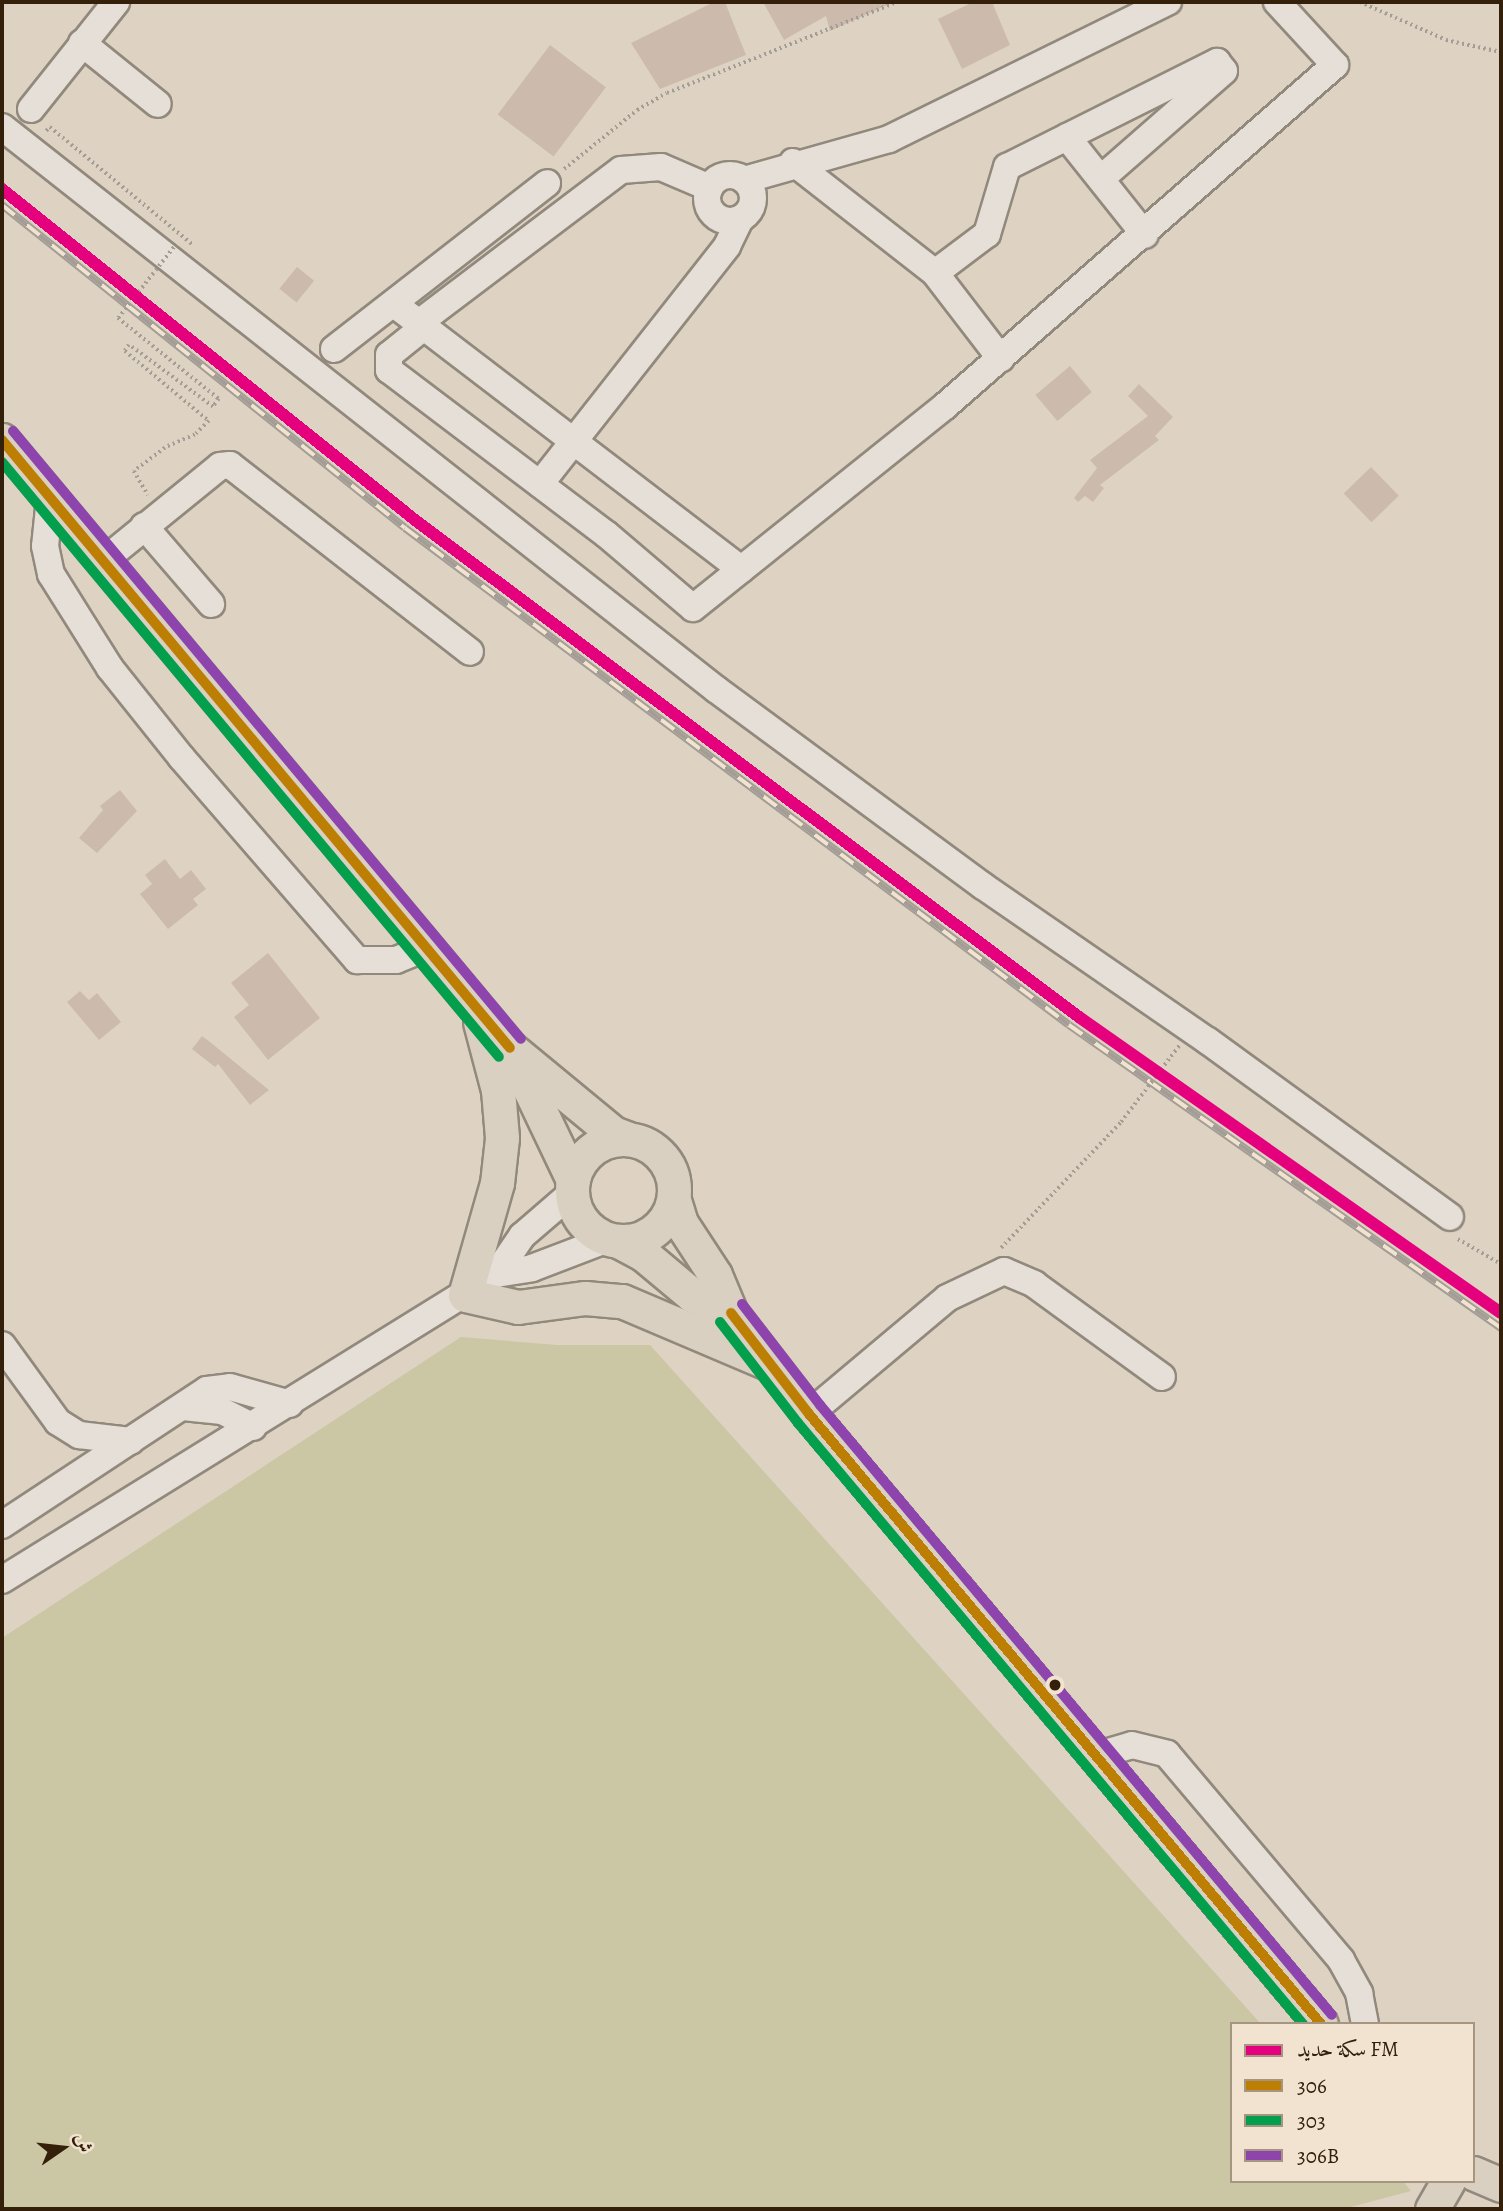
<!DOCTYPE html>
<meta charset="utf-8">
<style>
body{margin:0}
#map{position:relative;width:1503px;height:2211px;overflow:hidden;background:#ded3c3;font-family:Alegreya,Amiri,serif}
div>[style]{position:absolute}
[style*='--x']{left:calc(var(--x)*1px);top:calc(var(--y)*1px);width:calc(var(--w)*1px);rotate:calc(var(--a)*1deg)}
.green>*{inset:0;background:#cbc6a4}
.building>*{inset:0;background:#ccbbad;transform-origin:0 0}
.path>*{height:3.5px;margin-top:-1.75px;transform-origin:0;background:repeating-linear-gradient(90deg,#a39d95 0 2px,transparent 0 5.5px)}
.roads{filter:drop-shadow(2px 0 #92897d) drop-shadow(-2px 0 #92897d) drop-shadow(0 2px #92897d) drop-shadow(0 -2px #92897d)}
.minor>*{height:26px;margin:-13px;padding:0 13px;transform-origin:13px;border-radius:13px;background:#e5dfd7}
.minor>.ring{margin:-13px;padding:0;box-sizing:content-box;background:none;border:26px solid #e5dfd7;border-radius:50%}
.major>*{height:33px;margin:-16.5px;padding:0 16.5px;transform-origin:16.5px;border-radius:16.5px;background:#d9d0c2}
.major>.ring{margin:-16.5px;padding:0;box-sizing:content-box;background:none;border:33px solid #d9d0c2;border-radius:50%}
.rail>*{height:8px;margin-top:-4px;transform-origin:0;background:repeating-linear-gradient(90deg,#f1e3d0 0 16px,#a39d95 0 32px);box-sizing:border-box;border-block:2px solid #a39d95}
.path-bridge>*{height:3.5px;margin-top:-1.75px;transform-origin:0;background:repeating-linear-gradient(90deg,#a39d95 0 2px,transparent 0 5.5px)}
.bus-1>*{height:10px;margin:-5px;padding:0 5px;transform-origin:5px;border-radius:5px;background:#bc7e03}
.bus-2>*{height:10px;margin:-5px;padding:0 5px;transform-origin:5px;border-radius:5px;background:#039f4d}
.bus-3>*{height:10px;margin:-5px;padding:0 5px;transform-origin:5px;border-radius:5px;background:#8e44ad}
.rail-1>*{height:12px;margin:-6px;padding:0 6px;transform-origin:6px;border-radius:6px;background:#e5007d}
.dots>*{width:19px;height:19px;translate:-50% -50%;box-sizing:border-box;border:4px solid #f1e3d0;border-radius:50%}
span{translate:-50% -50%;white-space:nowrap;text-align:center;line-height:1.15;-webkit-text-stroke:5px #f1e3d0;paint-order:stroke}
.frame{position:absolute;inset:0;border:4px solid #34200a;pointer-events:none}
.legend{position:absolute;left:1230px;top:2022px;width:245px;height:161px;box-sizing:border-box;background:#f1e3d0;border:2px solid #a59581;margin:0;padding:9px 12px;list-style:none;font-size:21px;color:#34200a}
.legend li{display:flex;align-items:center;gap:14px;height:35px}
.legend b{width:35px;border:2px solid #a59581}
.north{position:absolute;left:28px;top:2113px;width:70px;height:70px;-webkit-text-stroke:5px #f1e3d0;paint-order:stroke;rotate:76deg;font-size:19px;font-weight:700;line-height:28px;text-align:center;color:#34200a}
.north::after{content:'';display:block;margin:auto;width:24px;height:32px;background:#34200a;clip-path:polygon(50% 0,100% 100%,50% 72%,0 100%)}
</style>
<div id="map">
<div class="green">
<i style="clip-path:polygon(461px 1337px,557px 1345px,650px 1345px,1261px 2024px,1232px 2024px,1232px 2181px,1403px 2181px,1411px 2191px,1343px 2209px,2px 2209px,2px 1638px)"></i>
</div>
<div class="building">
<i style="clip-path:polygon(714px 2px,725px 2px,746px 55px,660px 89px,631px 43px)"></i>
<i style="clip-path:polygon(763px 2px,894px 2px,830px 31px,826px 16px,784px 40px)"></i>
<i style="clip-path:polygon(973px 2px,992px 2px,1010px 45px,962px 69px,938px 19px)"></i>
<i style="left:550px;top:45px;width:70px;height:87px;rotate:37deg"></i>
<i style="left:297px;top:267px;width:22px;height:28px;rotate:39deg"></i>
<i style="left:1070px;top:366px;width:34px;height:45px;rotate:50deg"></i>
<i style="clip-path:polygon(1139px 384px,1173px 417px,1155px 436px,1159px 440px,1100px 485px,1104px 488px,1093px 502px,1085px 496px,1078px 502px,1074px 498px,1097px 468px,1090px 460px,1148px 416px,1128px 396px)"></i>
<i style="left:1371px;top:467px;width:40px;height:38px;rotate:46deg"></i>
<i style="clip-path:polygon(120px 790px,137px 811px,97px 853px,79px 838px,103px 810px,100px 806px)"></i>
<i style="clip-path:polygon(165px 859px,180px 879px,191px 870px,206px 889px,193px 899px,198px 905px,168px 929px,140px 894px,152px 884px,145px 875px)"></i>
<i style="clip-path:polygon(268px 953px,320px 1018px,268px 1060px,234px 1017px,249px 1005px,231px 983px)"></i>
<i style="clip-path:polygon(80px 991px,89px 1000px,97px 993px,121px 1022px,99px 1040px,67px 1002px)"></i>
<i style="clip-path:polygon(202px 1036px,210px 1042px,269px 1090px,250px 1105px,218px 1064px,215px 1067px,192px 1049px)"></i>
</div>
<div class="path">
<i style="--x:1360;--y:2;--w:94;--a:23.8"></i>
<i style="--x:1446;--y:40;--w:56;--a:12.3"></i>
<i style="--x:46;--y:131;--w:6;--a:-45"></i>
<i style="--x:50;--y:127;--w:185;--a:39.5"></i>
<i style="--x:564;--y:169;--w:94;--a:-38.9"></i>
<i style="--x:637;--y:110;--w:34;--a:-30"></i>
<i style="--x:667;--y:93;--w:247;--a:-21.6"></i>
<i style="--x:118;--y:318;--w:129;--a:38.7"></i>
<i style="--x:219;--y:399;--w:10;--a:127"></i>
<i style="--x:213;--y:407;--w:104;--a:-143.6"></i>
<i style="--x:129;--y:345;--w:7;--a:124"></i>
<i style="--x:125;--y:351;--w:109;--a:39.8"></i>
<i style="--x:209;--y:421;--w:20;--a:135"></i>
<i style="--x:195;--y:435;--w:33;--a:157"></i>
<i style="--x:165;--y:448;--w:39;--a:143"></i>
<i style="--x:134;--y:471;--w:28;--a:60"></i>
<i style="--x:1458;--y:1239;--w:50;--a:30.2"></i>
<i style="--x:1001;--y:1248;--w:174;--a:-46.4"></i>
</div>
<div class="roads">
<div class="minor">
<i style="--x:82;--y:43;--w:97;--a:38.8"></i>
<i style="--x:31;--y:109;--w:137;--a:-51.5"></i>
<i style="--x:2;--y:127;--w:910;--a:38.22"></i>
<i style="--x:717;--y:690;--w:330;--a:36.4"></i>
<i style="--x:983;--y:886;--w:273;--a:34.6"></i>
<i style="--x:1208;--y:1041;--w:299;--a:36"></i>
<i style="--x:1067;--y:137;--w:125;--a:51.5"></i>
<i style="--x:793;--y:162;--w:180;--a:38"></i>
<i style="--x:935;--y:273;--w:108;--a:52.5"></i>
<i class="ring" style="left:707px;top:175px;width:20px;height:20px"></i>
<i style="--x:744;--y:180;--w:151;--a:-15.8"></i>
<i style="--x:889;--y:139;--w:311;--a:-26.2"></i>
<i style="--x:935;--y:273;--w:65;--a:-36.9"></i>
<i style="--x:987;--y:234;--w:70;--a:-73.4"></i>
<i style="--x:1007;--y:167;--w:235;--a:-26.6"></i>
<i style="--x:1217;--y:62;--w:11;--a:52"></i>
<i style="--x:1224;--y:71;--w:161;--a:138.8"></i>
<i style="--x:394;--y:304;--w:437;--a:37.4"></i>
<i style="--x:420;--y:322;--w:252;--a:-37.1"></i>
<i style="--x:621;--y:170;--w:40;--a:-4.3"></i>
<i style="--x:661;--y:167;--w:53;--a:23.2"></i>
<i style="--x:425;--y:326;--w:46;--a:141.1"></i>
<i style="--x:389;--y:355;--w:15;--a:90"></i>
<i style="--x:389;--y:370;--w:272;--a:37.1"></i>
<i style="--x:606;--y:534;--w:114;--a:40.4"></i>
<i style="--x:693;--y:608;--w:323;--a:-38.7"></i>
<i style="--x:945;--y:406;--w:518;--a:-41.17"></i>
<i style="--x:1335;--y:65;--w:86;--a:-132.6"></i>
<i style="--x:334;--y:349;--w:270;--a:-37.9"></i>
<i style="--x:540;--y:484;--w:303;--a:-51.8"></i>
<i style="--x:727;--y:246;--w:30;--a:-64"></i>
<i style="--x:50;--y:498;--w:48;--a:95.9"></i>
<i style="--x:45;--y:546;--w:29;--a:78"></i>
<i style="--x:51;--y:574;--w:111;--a:57.9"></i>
<i style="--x:110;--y:668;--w:114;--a:51.4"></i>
<i style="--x:181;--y:757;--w:269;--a:49.1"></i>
<i style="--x:357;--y:960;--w:39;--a:0"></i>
<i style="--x:396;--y:960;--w:32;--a:-22"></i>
<i style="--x:144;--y:526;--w:103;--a:49.3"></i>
<i style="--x:102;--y:562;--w:152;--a:-39.1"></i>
<i style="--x:220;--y:466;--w:10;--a:-6"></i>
<i style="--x:230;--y:465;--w:304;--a:37.9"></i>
<i style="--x:496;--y:1274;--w:36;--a:-9"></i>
<i style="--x:532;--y:1268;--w:81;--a:-20.9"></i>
<i style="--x:2;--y:1345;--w:95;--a:54"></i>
<i style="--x:58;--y:1422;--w:25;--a:32"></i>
<i style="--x:79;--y:1435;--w:52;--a:6.6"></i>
<i style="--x:183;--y:1407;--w:39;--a:6"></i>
<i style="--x:222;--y:1411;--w:35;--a:27"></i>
<i style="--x:809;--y:1414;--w:180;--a:-40"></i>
<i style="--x:947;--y:1298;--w:63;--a:-25.3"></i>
<i style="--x:1004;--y:1271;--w:33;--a:23"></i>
<i style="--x:1034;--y:1284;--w:158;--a:36"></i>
<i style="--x:2;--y:1525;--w:245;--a:-33.4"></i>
<i style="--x:207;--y:1390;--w:23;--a:-7"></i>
<i style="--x:230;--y:1387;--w:62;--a:15.8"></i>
<i style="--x:2;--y:1580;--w:581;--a:-31.78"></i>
<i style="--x:496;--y:1274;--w:46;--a:-55.6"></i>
<i style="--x:522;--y:1236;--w:66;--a:-40.7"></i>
<i style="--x:1098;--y:1755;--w:35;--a:-16"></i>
<i style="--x:1132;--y:1745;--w:36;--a:14"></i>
<i style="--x:1167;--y:1754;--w:270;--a:49.8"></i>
<i style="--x:1341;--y:1960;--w:38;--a:61"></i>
<i style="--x:1359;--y:1993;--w:32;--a:79"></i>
</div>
<div class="major">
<i style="--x:2;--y:440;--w:792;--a:50.12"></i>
<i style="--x:510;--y:1048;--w:134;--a:39.5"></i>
<i style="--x:613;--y:1133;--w:15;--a:20"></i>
<i style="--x:480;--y:1022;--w:70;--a:75.2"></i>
<i style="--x:498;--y:1090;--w:48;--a:85.2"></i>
<i style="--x:502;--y:1138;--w:45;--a:96.3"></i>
<i style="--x:497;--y:1183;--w:116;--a:105.9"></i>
<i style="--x:465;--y:1295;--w:54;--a:12.8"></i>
<i style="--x:518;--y:1307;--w:68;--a:-7.7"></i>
<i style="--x:585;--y:1298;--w:37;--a:5"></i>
<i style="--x:622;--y:1301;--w:156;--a:23"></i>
<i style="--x:511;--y:1050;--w:144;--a:64.5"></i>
<i class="ring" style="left:572px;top:1139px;width:69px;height:69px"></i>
<i style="--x:674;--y:1200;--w:24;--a:73"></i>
<i style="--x:681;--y:1223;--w:62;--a:56.8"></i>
<i style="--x:715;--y:1275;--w:41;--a:67.2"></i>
<i style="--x:731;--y:1313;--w:128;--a:52.3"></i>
<i style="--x:809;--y:1414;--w:796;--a:49.99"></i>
<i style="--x:620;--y:1242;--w:26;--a:28"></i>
<i style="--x:643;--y:1254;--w:64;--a:39.9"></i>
<i style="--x:692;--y:1295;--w:43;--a:24.8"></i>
<i style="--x:1473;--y:2173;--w:30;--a:23"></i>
<i style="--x:1432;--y:2209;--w:32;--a:-60"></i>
</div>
</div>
<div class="rail">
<i style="--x:2;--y:205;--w:516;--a:38.71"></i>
<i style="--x:405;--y:528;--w:829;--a:36.81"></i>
<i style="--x:1069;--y:1025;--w:528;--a:35.05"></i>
</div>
<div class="path-bridge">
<i style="--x:118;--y:318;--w:94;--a:-51.9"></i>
<i style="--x:1121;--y:1122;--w:96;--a:-52.7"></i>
</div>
<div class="bus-1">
<i style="--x:2;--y:440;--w:792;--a:50.12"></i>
<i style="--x:731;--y:1313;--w:128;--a:52.3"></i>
<i style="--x:809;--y:1414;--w:796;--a:49.99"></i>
</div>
<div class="bus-2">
<i style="--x:2;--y:462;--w:775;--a:50.13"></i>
<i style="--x:720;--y:1322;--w:128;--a:52.3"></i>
<i style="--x:798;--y:1423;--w:785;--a:49.96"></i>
</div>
<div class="bus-3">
<i style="--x:13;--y:431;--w:792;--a:50.12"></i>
<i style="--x:742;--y:1304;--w:128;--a:52.3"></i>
<i style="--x:820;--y:1405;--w:796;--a:49.99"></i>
</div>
<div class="rail-1">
<i style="--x:2;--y:189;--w:529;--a:38.71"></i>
<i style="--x:415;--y:520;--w:829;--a:36.81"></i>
<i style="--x:1079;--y:1017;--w:515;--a:35.05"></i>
</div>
<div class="dots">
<i style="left:1055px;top:1685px;background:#34200a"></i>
</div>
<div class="frame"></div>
<ul class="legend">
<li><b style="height:9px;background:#e5007d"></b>سكة حديد FM</li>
<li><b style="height:9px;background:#bc7e03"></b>306</li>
<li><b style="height:9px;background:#039f4d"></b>303</li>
<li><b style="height:9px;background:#8e44ad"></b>306B</li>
</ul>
<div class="north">ش</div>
</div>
